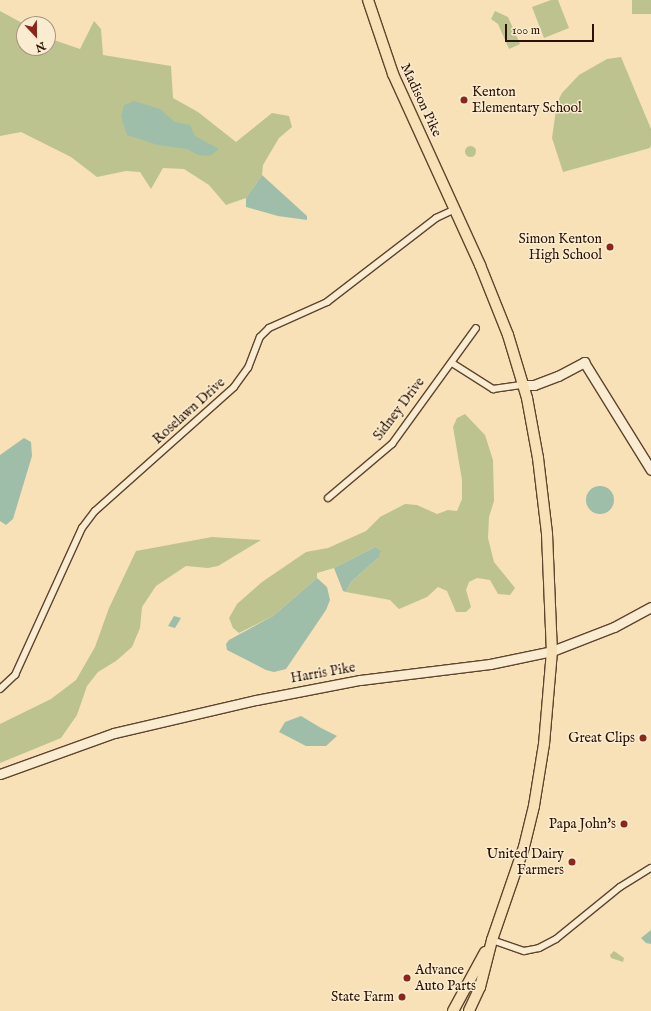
<!DOCTYPE html>
<style>
body{margin:0}
#map{position:relative;width:651px;height:1011px;overflow:hidden;background:#f8e1b6;font-family:"IM FELL English",serif}
div>[style]{position:absolute}
[style*='--x']{left:calc(var(--x)*1px);top:calc(var(--y)*1px);width:calc(var(--w)*1px);rotate:calc(var(--a)*1deg)}
.green>*{inset:0;background:#bcc38f;transform-origin:0 0}
.round{border-radius:50%}
.water>*{inset:0;background:#9ebeaa}
.roads{filter:drop-shadow(1px 0 #5f442e) drop-shadow(-1px 0 #5f442e) drop-shadow(0 1px #5f442e) drop-shadow(0 -1px #5f442e)}
.street>*{height:6px;margin:-3px;padding:0 3px;transform-origin:3px;border-radius:3px;background:#faecd0}
.secondary>*{height:9px;margin:-4.5px;padding:0 4.5px;transform-origin:4.5px;border-radius:4.5px;background:#faecd0}
.primary>*{height:10px;margin:-5px;padding:0 5px;transform-origin:5px;border-radius:5px;background:#f8e1b6}
.dots>*{width:11px;height:11px;translate:-50% -50%;box-sizing:border-box;border:2px solid #faecd0;border-radius:50%}
span{translate:-50% -50%;white-space:nowrap;text-align:center;line-height:1.15;-webkit-text-stroke:3px #faecd0;paint-order:stroke}
.poi-label{font-size:14px;color:#2c1000}
.left{translate:0 -50%;text-align:left}
.right{translate:-100% -50%;text-align:right}
.street-label{font-size:14px;color:#2c1000}
.north{position:absolute;left:16px;top:16px;width:40px;height:40px;box-sizing:border-box;background:#faecd0;border:1px solid #a8947d;border-radius:50%;rotate:158deg;font-size:11px;font-weight:700;line-height:16px;text-align:center;color:#2c1000}
.north::after{content:'';display:block;margin:auto;width:14px;height:18px;background:#8f2418;clip-path:polygon(50% 0,100% 100%,50% 72%,0 100%)}
.scale{position:absolute;left:505px;top:24px;width:89px;height:18px;box-sizing:border-box;border:2px solid #2c1000;border-top:0;padding-left:5px;font-size:12px;line-height:14px;white-space:nowrap;color:#2c1000;-webkit-text-stroke:3px #faecd0;paint-order:stroke}
</style>
<div id="map">
<div class="green">
<i style="clip-path:polygon(551px 0,558px 0,569px 28px,544px 38px,532px 7px)"></i>
<i style="left:632px;top:0;width:19px;height:14px"></i>
<i style="clip-path:polygon(0 11px,24px 24px,24px 48px,48px 48px,48px 38px,80px 49px,94px 21px,101px 29px,103px 55px,171px 66px,173px 98px,198px 112px,236px 142px,272px 113px,289px 116px,292px 127px,279px 138px,263px 165px,262px 175px,246px 198px,226px 205px,209px 185px,184px 169px,163px 168px,151px 189px,140px 172px,126px 171px,97px 177px,71px 157px,21px 132px,0 136px)"></i>
<i style="clip-path:polygon(495px 11px,508px 17px,520px 44px,509px 49px,498px 24px,491px 19px)"></i>
<i style="clip-path:polygon(621px 57px,651px 129px,651px 145px,650px 148px,563px 172px,552px 138px,557px 103px,562px 93px,579px 75px,607px 59px)"></i>
<i class="round" style="left:464.5px;top:145.5px;width:11px;height:11px"></i>
<i style="clip-path:polygon(465px 414px,485px 435px,493px 460px,494px 501px,489px 517px,488px 538px,494px 562px,515px 588px,510px 595px,498px 594px,490px 580px,477px 578px,469px 582px,466px 590px,471px 607px,466px 612px,456px 612px,447px 591px,438px 587px,427px 597px,399px 609px,390px 600px,346px 592px,351px 582px,378px 558px,375px 547px,334px 568px,317px 573px,317px 578px,273px 616px,239px 633px,233px 628px,229px 618px,237px 604px,262px 582px,306px 552px,328px 548px,366px 531px,380px 517px,405px 504px,417px 505px,437px 514px,448px 510px,457px 511px,462px 499px,462px 480px,453px 427px,457px 418px)"></i>
<i style="clip-path:polygon(212px 537px,261px 540px,218px 566px,208px 568px,186px 566px,156px 586px,142px 607px,140px 628px,132px 647px,116px 661px,98px 672px,87px 686px,77px 715px,61px 738px,0 763px,0 724px,51px 699px,76px 680px,95px 647px,109px 608px,136px 551px)"></i>
<i style="clip-path:polygon(614px 951px,624px 958px,623px 962px,611px 958px,610px 955px)"></i>
</div>
<div class="water">
<i style="clip-path:polygon(134px 101px,160px 109px,175px 122px,190px 125px,195px 136px,219px 149px,210px 156px,198px 155px,187px 149px,158px 145px,127px 135px,121px 117px,124px 105px)"></i>
<i style="clip-path:polygon(262px 175px,307px 216px,307px 220px,278px 216px,246px 207px,246px 198px)"></i>
<i style="clip-path:polygon(24px 438px,31px 442px,32px 456px,13px 519px,6px 525px,0 521px,0 455px)"></i>
<i class="round" style="left:586px;top:486px;width:28px;height:28px"></i>
<i style="clip-path:polygon(375px 547px,381px 551px,378px 558px,351px 582px,346px 592px,343px 591px,334px 568px)"></i>
<i style="clip-path:polygon(317px 578px,327px 587px,330px 600px,326px 610px,286px 669px,274px 672px,266px 670px,227px 650px,226px 644px,229px 640px,273px 616px)"></i>
<i style="clip-path:polygon(174px 616px,181px 618px,175px 628px,168px 626px)"></i>
<i style="clip-path:polygon(301px 716px,321px 728px,337px 736px,326px 746px,306px 746px,279px 732px,285px 722px)"></i>
<i style="clip-path:polygon(651px 930px,651px 944px,646px 943px,641px 938px)"></i>
</div>
<div class="roads">
<div class="street">
<i style="--x:452;--y:363;--w:49;--a:32.4"></i>
<i style="--x:493;--y:389;--w:30;--a:-8"></i>
<i style="--x:328;--y:498;--w:84;--a:-40.2"></i>
<i style="--x:392;--y:444;--w:143;--a:-54.1"></i>
<i style="--x:0;--y:689;--w:21;--a:-43"></i>
<i style="--x:15;--y:675;--w:162;--a:-65.5"></i>
<i style="--x:82;--y:528;--w:21;--a:-53"></i>
<i style="--x:95;--y:511;--w:186;--a:-41.7"></i>
<i style="--x:234;--y:387;--w:24;--a:-54"></i>
<i style="--x:248;--y:368;--w:33;--a:-69"></i>
<i style="--x:260;--y:337;--w:13;--a:-45"></i>
<i style="--x:269;--y:328;--w:64;--a:-24.1"></i>
<i style="--x:327;--y:302;--w:138;--a:-37.6"></i>
<i style="--x:436;--y:218;--w:21;--a:-25"></i>
<i style="--x:492;--y:940;--w:34;--a:19"></i>
<i style="--x:524;--y:951;--w:15;--a:-11"></i>
<i style="--x:539;--y:948;--w:19;--a:-28"></i>
<i style="--x:556;--y:939;--w:82;--a:-39.1"></i>
<i style="--x:620;--y:887;--w:36;--a:-32"></i>
</div>
<div class="secondary">
<i style="--x:523;--y:385;--w:11;--a:0"></i>
<i style="--x:534;--y:385;--w:26;--a:-21"></i>
<i style="--x:558;--y:376;--w:30;--a:-28"></i>
<i style="--x:584;--y:362;--w:127;--a:58.2"></i>
<i style="--x:0;--y:774;--w:121;--a:-19.8"></i>
<i style="--x:114;--y:733;--w:146;--a:-13.1"></i>
<i style="--x:256;--y:700;--w:106;--a:-10.9"></i>
<i style="--x:360;--y:680;--w:131;--a:-7"></i>
<i style="--x:490;--y:664;--w:63;--a:-11.8"></i>
<i style="--x:552;--y:651;--w:66;--a:-21.2"></i>
<i style="--x:614;--y:627;--w:42;--a:-28.4"></i>
</div>
<div class="primary">
<i style="--x:368;--y:0;--w:78;--a:71.3"></i>
<i style="--x:393;--y:74;--w:210;--a:65.5"></i>
<i style="--x:480;--y:265;--w:75;--a:68.2"></i>
<i style="--x:508;--y:335;--w:66;--a:73.2"></i>
<i style="--x:527;--y:398;--w:61;--a:79.6"></i>
<i style="--x:538;--y:458;--w:77;--a:83.2"></i>
<i style="--x:547;--y:534;--w:117;--a:87.6"></i>
<i style="--x:552;--y:651;--w:93;--a:94.9"></i>
<i style="--x:544;--y:744;--w:63;--a:99.2"></i>
<i style="--x:534;--y:806;--w:42;--a:103.7"></i>
<i style="--x:524;--y:847;--w:98;--a:109"></i>
<i style="--x:492;--y:940;--w:49;--a:104.3"></i>
<i style="--x:480;--y:987;--w:26;--a:115"></i>
<i style="--x:453;--y:1011;--w:67;--a:-61.5"></i>
</div>
</div>
<div class="dots">
<i style="left:464px;top:100px;background:#8f2418"></i>
<i style="left:610px;top:247px;background:#8f2418"></i>
<i style="left:643px;top:738px;background:#8f2418"></i>
<i style="left:624px;top:824px;background:#8f2418"></i>
<i style="left:572px;top:862px;background:#8f2418"></i>
<i style="left:407px;top:978px;background:#8f2418"></i>
<i style="left:402px;top:997px;background:#8f2418"></i>
</div>
<div class="poi-label">
<span class="left" style="left:472px;top:100px">Kenton<br>Elementary School</span>
<span class="right" style="left:602px;top:247px">Simon Kenton<br>High School</span>
<span class="right" style="left:635px;top:738px">Great Clips</span>
<span class="right" style="left:616px;top:824px">Papa John's</span>
<span class="right" style="left:564px;top:862px">United Dairy<br>Farmers</span>
<span class="left" style="left:415px;top:978px">Advance<br>Auto Parts</span>
<span class="right" style="left:394px;top:997px">State Farm</span>
</div>
<div class="street-label">
<span style="left:421px;top:100px;rotate:65deg">Madison Pike</span>
<span style="left:399px;top:409px;rotate:-53deg">Sidney Drive</span>
<span style="left:189px;top:411px;rotate:-42deg">Roselawn Drive</span>
<span style="left:323px;top:673px;rotate:-10deg">Harris Pike</span>
</div>
<div class="north">N</div>
<div class="scale">100 m</div>
</div>
